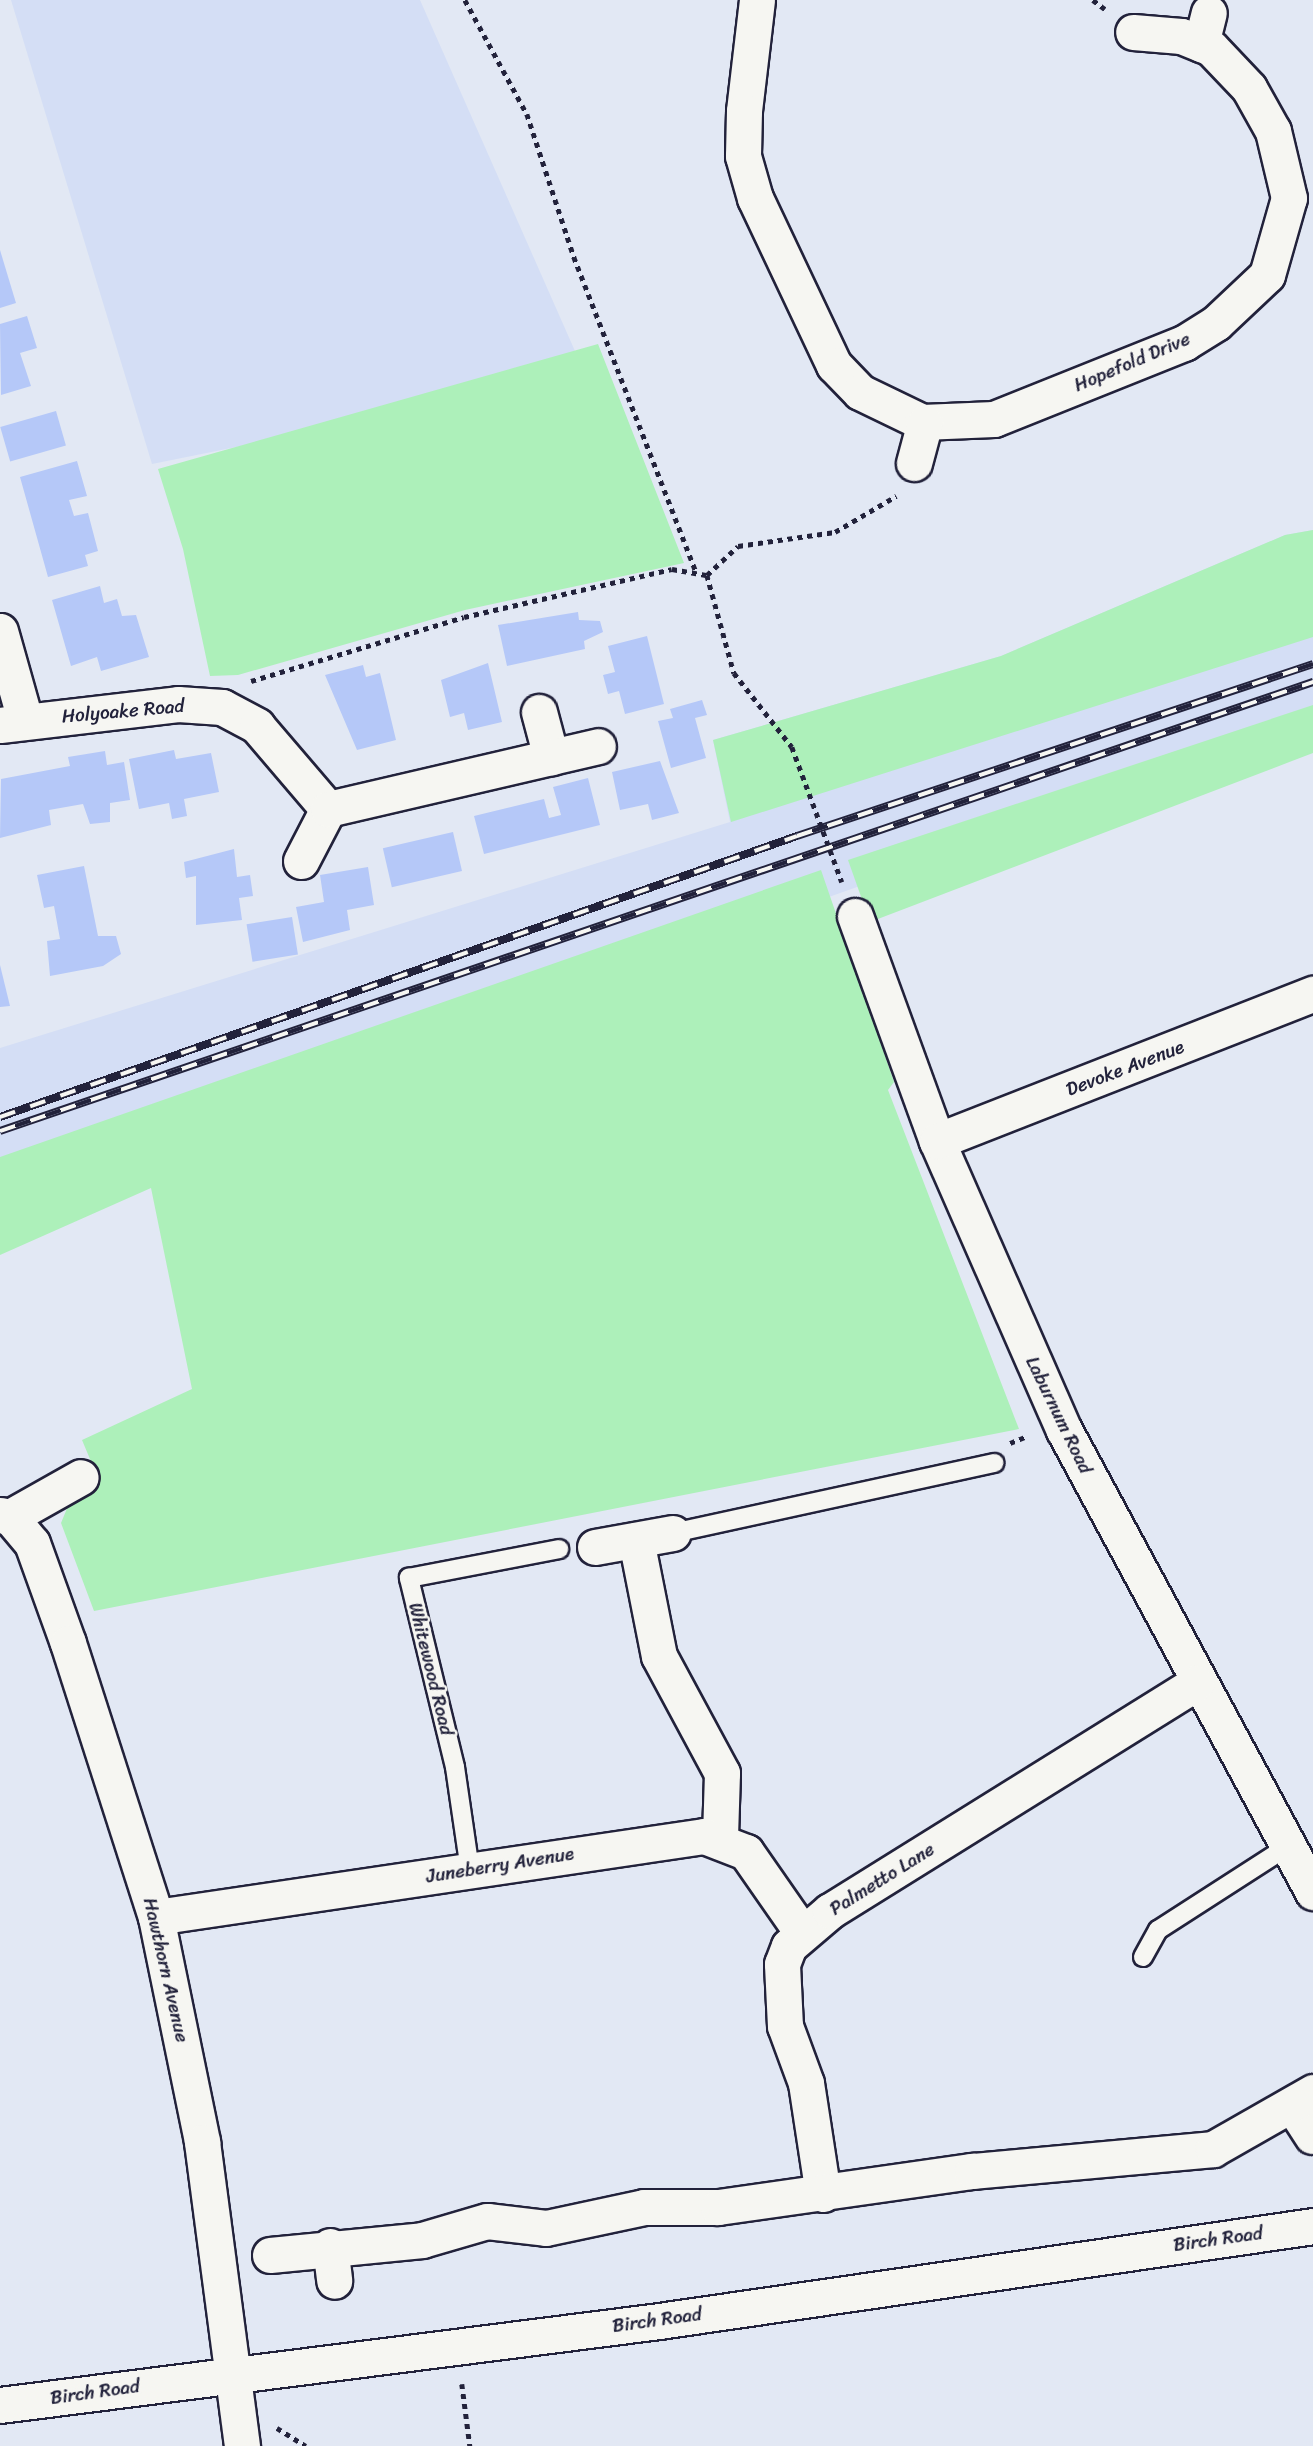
<!DOCTYPE html>
<style>
body{margin:0}
#map{position:relative;width:1313px;height:2446px;overflow:hidden;background:#e2e8f4;font-family:Sriracha,sans-serif}
div>[style]{position:absolute}
[style*='--x']{left:calc(var(--x)*1px);top:calc(var(--y)*1px);width:calc(var(--w)*1px);rotate:calc(var(--a)*1deg)}
.built>*{inset:0;background:#d4def5}
.green>*{inset:0;background:#adf0ba}
.building>*{inset:0;background:#b5c8f8;transform-origin:0 0}
.path>*{height:4.5px;margin-top:-2.25px;transform-origin:0;background:repeating-linear-gradient(90deg,#22223b 0 5px,transparent 0 10px)}
.roads{filter:drop-shadow(2px 0 #22223b) drop-shadow(-2px 0 #22223b) drop-shadow(0 2px #22223b) drop-shadow(0 -2px #22223b)}
.lane>*{height:18px;margin:-9px;padding:0 9px;transform-origin:9px;border-radius:9px;background:#f6f6f2}
.street>*{height:35px;margin:-17.5px;padding:0 17.5px;transform-origin:17.5px;border-radius:17.5px;background:#f6f6f2}
.rail>*{height:8px;margin-top:-4px;transform-origin:0;background:repeating-linear-gradient(90deg,#f6f6f2 0 16px,#22223b 0 32px);box-sizing:border-box;border-block:2px solid #22223b}
span{translate:-50% -50%;white-space:nowrap;text-align:center;line-height:1.15;-webkit-text-stroke:5px #f6f6f2;paint-order:stroke}
.street-label{font-size:19px;color:#22223b}
</style>
<div id="map">
<div class="built">
<i style="clip-path:polygon(11px 0,420px 0,586px 376px,152px 464px)"></i>
<i style="clip-path:polygon(1313px 530px,1313px 737px,857px 887px,0 1191px,0 1048px,730px 822px,713px 740px,1001px 656px,1285px 535px)"></i>
</div>
<div class="green">
<i style="clip-path:polygon(598px 344px,684px 563px,465px 610px,238px 675px,210px 676px,183px 549px,158px 469px)"></i>
<i style="clip-path:polygon(1313px 530px,1313px 637px,731px 822px,713px 740px,1001px 656px,1285px 535px)"></i>
<i style="clip-path:polygon(1313px 705px,1313px 753px,870px 922px,848px 860px)"></i>
<i style="clip-path:polygon(821px 870px,894px 1082px,888px 1090px,1019px 1429px,94px 1611px,61px 1523px,68px 1506px,100px 1483px,82px 1440px,192px 1389px,151px 1188px,0 1255px,0 1157px)"></i>
</div>
<div class="building">
<i style="clip-path:polygon(0 250px,16px 303px,0 308px)"></i>
<i style="clip-path:polygon(27px 316px,37px 348px,20px 353px,31px 386px,1px 395px,0 324px)"></i>
<i style="left:56px;top:411px;width:36px;height:58px;rotate:74deg"></i>
<i style="clip-path:polygon(77px 461px,87px 496px,69px 500px,74px 516px,88px 513px,98px 551px,85px 555px,88px 566px,48px 577px,20px 477px)"></i>
<i style="clip-path:polygon(100px 586px,104px 603px,117px 599px,122px 616px,136px 615px,149px 657px,101px 671px,97px 657px,71px 666px,52px 600px)"></i>
<i style="clip-path:polygon(578px 612px,579px 620px,600px 621px,603px 632px,584px 641px,585px 649px,507px 666px,498px 625px)"></i>
<i style="clip-path:polygon(647px 636px,664px 704px,625px 714px,619px 691px,608px 694px,603px 675px,615px 672px,608px 646px)"></i>
<i style="clip-path:polygon(488px 663px,502px 722px,468px 730px,464px 713px,450px 717px,441px 680px)"></i>
<i style="clip-path:polygon(363px 665px,366px 677px,380px 673px,396px 740px,357px 750px,325px 675px)"></i>
<i style="clip-path:polygon(702px 700px,707px 715px,695px 718px,706px 758px,671px 768px,658px 721px,673px 718px,670px 709px)"></i>
<i style="clip-path:polygon(174px 750px,176px 759px,211px 753px,219px 792px,184px 799px,187px 816px,172px 819px,169px 803px,139px 809px,129px 759px)"></i>
<i style="clip-path:polygon(105px 751px,107px 765px,124px 762px,130px 800px,110px 803px,110px 822px,90px 824px,83px 804px,49px 810px,51px 825px,0 838px,1px 779px,70px 766px,68px 757px)"></i>
<i style="clip-path:polygon(660px 761px,679px 813px,652px 820px,648px 804px,620px 810px,612px 772px)"></i>
<i style="clip-path:polygon(588px 778px,600px 825px,484px 854px,474px 816px,544px 799px,549px 818px,561px 815px,553px 787px)"></i>
<i style="left:453px;top:832px;width:40px;height:72px;rotate:77deg"></i>
<i style="clip-path:polygon(234px 849px,237px 877px,250px 875px,253px 896px,239px 898px,242px 920px,196px 925px,196px 876px,186px 878px,184px 862px)"></i>
<i style="clip-path:polygon(84px 866px,98px 936px,116px 936px,121px 954px,103px 966px,50px 976px,47px 941px,60px 939px,54px 906px,44px 908px,37px 875px)"></i>
<i style="clip-path:polygon(368px 867px,374px 905px,347px 910px,350px 930px,303px 942px,296px 907px,324px 902px,320px 875px)"></i>
<i style="left:292px;top:917px;width:38px;height:46px;rotate:81deg"></i>
<i style="clip-path:polygon(0 965px,10px 1006px,0 1007px)"></i>
</div>
<div class="path">
<i style="--x:465;--y:0;--w:130;--a:61.5"></i>
<i style="--x:527;--y:114;--w:151;--a:71.8"></i>
<i style="--x:574;--y:257;--w:337;--a:68.8"></i>
<i style="--x:1093;--y:0;--w:15;--a:37"></i>
<i style="--x:707;--y:575;--w:102;--a:74.6"></i>
<i style="--x:734;--y:673;--w:94;--a:51.9"></i>
<i style="--x:792;--y:747;--w:144;--a:69.7"></i>
<i style="--x:707;--y:575;--w:42;--a:-43.1"></i>
<i style="--x:738;--y:546;--w:98;--a:-8.2"></i>
<i style="--x:835;--y:532;--w:71;--a:-30.5"></i>
<i style="--x:251;--y:681;--w:222;--a:-16.7"></i>
<i style="--x:464;--y:617;--w:213;--a:-13"></i>
<i style="--x:672;--y:569;--w:36;--a:10"></i>
<i style="--x:1010;--y:1443;--w:18;--a:-22"></i>
<i style="--x:462;--y:2384;--w:63;--a:82.6"></i>
<i style="--x:277;--y:2428;--w:34;--a:32"></i>
</div>
<div class="roads">
<div class="lane">
<i style="--x:673;--y:1533;--w:329;--a:-12.3"></i>
<i style="--x:470;--y:1870;--w:104;--a:-98.3"></i>
<i style="--x:455;--y:1767;--w:195;--a:-103.7"></i>
<i style="--x:409;--y:1578;--w:153;--a:-10.9"></i>
<i style="--x:1143;--y:1957;--w:31;--a:-61"></i>
<i style="--x:1158;--y:1930;--w:151;--a:-32.8"></i>
</div>
<div class="street">
<i style="--x:757;--y:0;--w:112;--a:96.7"></i>
<i style="--x:744;--y:111;--w:45;--a:91.3"></i>
<i style="--x:743;--y:156;--w:44;--a:74.1"></i>
<i style="--x:755;--y:198;--w:185;--a:64.7"></i>
<i style="--x:834;--y:365;--w:37;--a:46"></i>
<i style="--x:860;--y:392;--w:69;--a:25.8"></i>
<i style="--x:922;--y:422;--w:72;--a:-2.4"></i>
<i style="--x:994;--y:419;--w:205;--a:-21.8"></i>
<i style="--x:1184;--y:343;--w:38;--a:-32"></i>
<i style="--x:1216;--y:323;--w:70;--a:-43.3"></i>
<i style="--x:1267;--y:275;--w:80;--a:-74.1"></i>
<i style="--x:1289;--y:198;--w:69;--a:-103.4"></i>
<i style="--x:1273;--y:131;--w:49;--a:-119.2"></i>
<i style="--x:1249;--y:88;--w:55;--a:-133.5"></i>
<i style="--x:1211;--y:48;--w:32;--a:-158"></i>
<i style="--x:1181;--y:36;--w:48;--a:-175.2"></i>
<i style="--x:1201;--y:44;--w:32;--a:-76"></i>
<i style="--x:914;--y:463;--w:42;--a:-75"></i>
<i style="--x:0;--y:631;--w:92;--a:74.3"></i>
<i style="--x:539;--y:712;--w:47;--a:75.1"></i>
<i style="--x:0;--y:725;--w:179;--a:-6.7"></i>
<i style="--x:178;--y:704;--w:44;--a:3.9"></i>
<i style="--x:222;--y:707;--w:40;--a:28"></i>
<i style="--x:257;--y:726;--w:109;--a:49.5"></i>
<i style="--x:301;--y:861;--w:59;--a:-62.6"></i>
<i style="--x:328;--y:809;--w:277;--a:-13.1"></i>
<i style="--x:855;--y:916;--w:239;--a:70"></i>
<i style="--x:937;--y:1141;--w:316;--a:66.3"></i>
<i style="--x:1064;--y:1430;--w:525;--a:61.68"></i>
<i style="--x:937;--y:1141;--w:404;--a:-21.4"></i>
<i style="--x:0;--y:1515;--w:10;--a:11"></i>
<i style="--x:10;--y:1517;--w:81;--a:-29.4"></i>
<i style="--x:10;--y:1517;--w:34;--a:50"></i>
<i style="--x:32;--y:1543;--w:106;--a:70.2"></i>
<i style="--x:68;--y:1643;--w:288;--a:72.2"></i>
<i style="--x:156;--y:1917;--w:230;--a:78.4"></i>
<i style="--x:202;--y:2142;--w:307;--a:82.5"></i>
<i style="--x:636;--y:1540;--w:118;--a:78.8"></i>
<i style="--x:659;--y:1656;--w:133;--a:61.7"></i>
<i style="--x:722;--y:1773;--w:65;--a:91.8"></i>
<i style="--x:595;--y:1547;--w:79;--a:-10.2"></i>
<i style="--x:156;--y:1917;--w:554;--a:-8.41"></i>
<i style="--x:704;--y:1836;--w:45;--a:20.9"></i>
<i style="--x:746;--y:1852;--w:96;--a:55.2"></i>
<i style="--x:1292;--y:2105;--w:37;--a:57"></i>
<i style="--x:823;--y:2194;--w:112;--a:-98.7"></i>
<i style="--x:806;--y:2083;--w:61;--a:-110.2"></i>
<i style="--x:785;--y:2026;--w:62;--a:-92.8"></i>
<i style="--x:782;--y:1964;--w:19;--a:-69"></i>
<i style="--x:789;--y:1946;--w:54;--a:-40.5"></i>
<i style="--x:830;--y:1911;--w:431;--a:-31.9"></i>
<i style="--x:330;--y:2246;--w:35;--a:83"></i>
<i style="--x:270;--y:2255;--w:153;--a:-5.6"></i>
<i style="--x:422;--y:2240;--w:68;--a:-16.3"></i>
<i style="--x:487;--y:2221;--w:59;--a:6.8"></i>
<i style="--x:546;--y:2228;--w:100;--a:-12.1"></i>
<i style="--x:644;--y:2207;--w:74;--a:0"></i>
<i style="--x:718;--y:2207;--w:257;--a:-8.1"></i>
<i style="--x:972;--y:2171;--w:242;--a:-5.2"></i>
<i style="--x:1213;--y:2149;--w:115;--a:-29.7"></i>
<i style="--x:0;--y:2405;--w:664;--a:-7.26"></i>
<i style="--x:659;--y:2321;--w:661;--a:-8.26"></i>
</div>
</div>
<div class="rail">
<i style="--x:0;--y:1117;--w:845;--a:-19.42"></i>
<i style="--x:797;--y:836;--w:544;--a:-18.43"></i>
<i style="--x:0;--y:1131;--w:1388;--a:-18.88"></i>
</div>
<div class="street-label">
<span style="left:1132px;top:362px;rotate:-23deg">Hopefold Drive</span>
<span style="left:123px;top:711px;rotate:-5deg">Holyoake Road</span>
<span style="left:1125px;top:1068px;rotate:-21deg">Devoke Avenue</span>
<span style="left:1059px;top:1415px;rotate:64deg">Laburnum Road</span>
<span style="left:431px;top:1669px;rotate:76deg">Whitewood Road</span>
<span style="left:500px;top:1865px;rotate:-9deg">Juneberry Avenue</span>
<span style="left:882px;top:1879px;rotate:-32deg">Palmetto Lane</span>
<span style="left:166px;top:1970px;rotate:77deg">Hawthorn Avenue</span>
<span style="left:1218px;top:2239px;rotate:-8deg">Birch Road</span>
<span style="left:657px;top:2320px;rotate:-8deg">Birch Road</span>
<span style="left:95px;top:2392px;rotate:-8deg">Birch Road</span>
</div>
</div>
